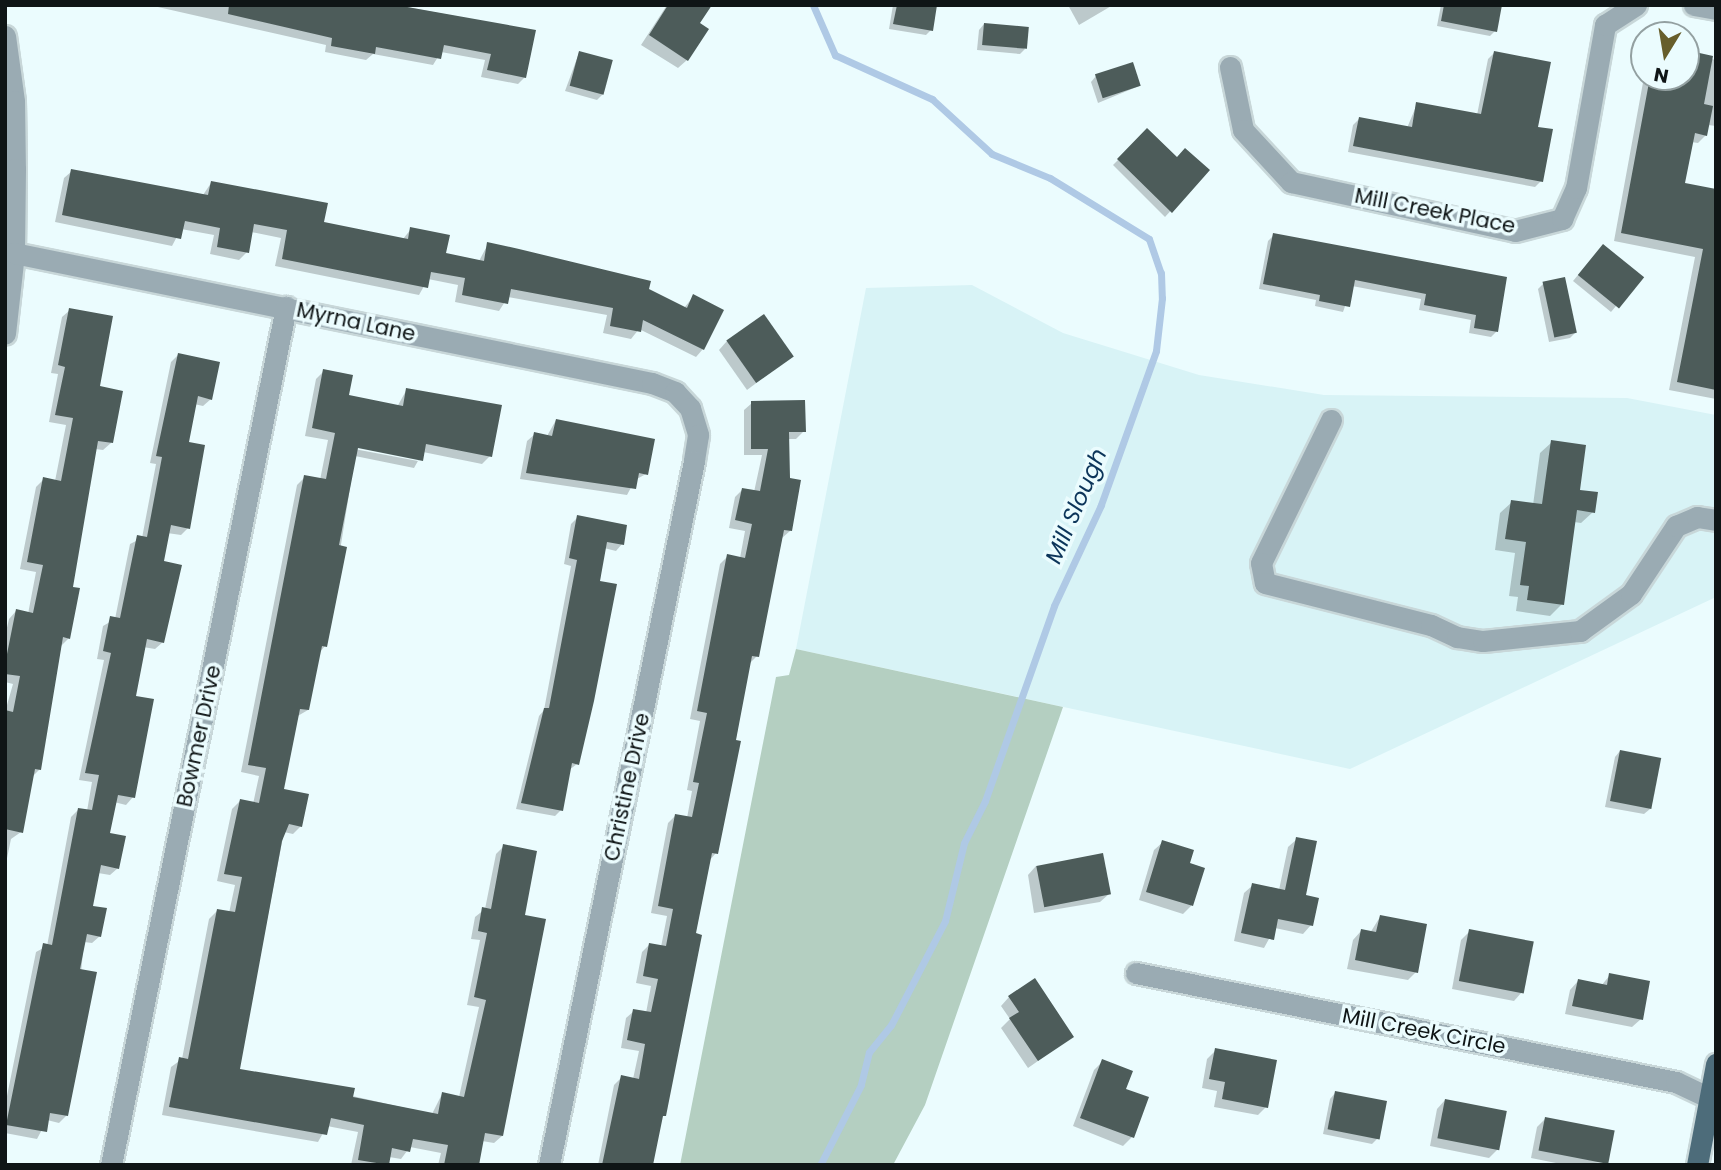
<!DOCTYPE html>
<style>
body{margin:0}
#map{position:relative;width:1721px;height:1170px;overflow:hidden;background:#ebfcfe;font-family:Poppins,sans-serif}
div>[style]{position:absolute}
[style*='--x']{left:calc(var(--x)*1px);top:calc(var(--y)*1px);width:calc(var(--w)*1px);rotate:calc(var(--a)*1deg)}
.built>*{inset:0;background:#d8f3f6}
.green>*{inset:0;background:#b4cfc1}
.shadow>*{inset:0;background:#0003}
.stream>*{height:7px;margin:-3.5px;padding:0 3.5px;transform-origin:3.5px;border-radius:3.5px;background:#afc9e5}
.building>*{inset:0;background:#4d5c5a;transform-origin:0 0}
.roads{filter:drop-shadow(2px 0 #c8d7d9) drop-shadow(-2px 0 #c8d7d9) drop-shadow(0 2px #c8d7d9) drop-shadow(0 -2px #c8d7d9)}
.minor>*{height:21px;margin:-10.5px;padding:0 10.5px;transform-origin:10.5px;border-radius:10.5px;background:#9aabb3}
.major>*{height:21px;margin:-10.5px;padding:0 10.5px;transform-origin:10.5px;border-radius:10.5px;background:#4d6c7a}
span{translate:-50% -50%;white-space:nowrap;text-align:center;line-height:1.15;-webkit-text-stroke:7px #ebfcfe;paint-order:stroke}
.street-label{font-size:21px;color:#0f1516}
.water-label{font-size:23px;color:#0c355a;font-style:italic}
.frame{position:absolute;inset:0;border:7px solid #0f1516;pointer-events:none}
.north{position:absolute;left:1630px;top:21px;width:70px;height:70px;box-sizing:border-box;background:#ebfcfe;border:2px solid #93a0a1;border-radius:50%;rotate:191deg;font-size:19px;font-weight:700;line-height:28px;text-align:center;color:#0f1516}
.north::after{content:'';display:block;margin:auto;width:24px;height:32px;background:#675e2b;clip-path:polygon(50% 0,100% 100%,50% 72%,0 100%)}
</style>
<div id="map">
<div class="built">
<i style="clip-path:polygon(972px 285px,1063px 333px,1199px 375px,1324px 395px,1627px 398px,1716px 415px,1716px 597px,1350px 769px,796px 649px,866px 288px)"></i>
</div>
<div class="green">
<i style="clip-path:polygon(796px 649px,1063px 707px,925px 1105px,893px 1165px,680px 1165px,776px 677px,789px 675px)"></i>
</div>
<div class="shadow">
<i style="clip-path:polygon(149px 5px,396px 5px,534px 31px,525px 77px,518px 84px,481px 77px,485px 60px,441px 52px,433px 65px,373px 54px,366px 60px,325px 52px,326px 45px)"></i>
<i style="clip-path:polygon(667px 5px,709px 5px,698px 24px,687px 60px,678px 68px,641px 45px)"></i>
<i style="clip-path:polygon(893px 5px,936px 5px,931px 30px,926px 35px,889px 29px)"></i>
<i style="clip-path:polygon(1068px 5px,1113px 5px,1079px 25px)"></i>
<i style="clip-path:polygon(1441px 5px,1500px 5px,1495px 31px,1490px 36px,1437px 26px)"></i>
<i style="clip-path:polygon(984px 24px,1025px 49px,1020px 54px,977px 50px,979px 30px)"></i>
<i style="clip-path:polygon(579px 53px,603px 94px,597px 100px,565px 91px)"></i>
<i style="clip-path:polygon(1494px 53px,1536px 128px,1541px 181px,1535px 187px,1348px 152px,1353px 125px,1359px 119px,1407px 128px,1417px 104px,1477px 115px,1488px 59px)"></i>
<i style="clip-path:polygon(1686px 53px,1716px 60px,1716px 126px,1708px 125px,1706px 135px,1698px 143px,1691px 142px,1683px 184px,1716px 190px,1716px 399px,1669px 390px,1695px 257px,1614px 241px,1644px 77px,1686px 77px)"></i>
<i style="clip-path:polygon(1096px 76px,1139px 86px,1098px 103px,1091px 82px)"></i>
<i style="clip-path:polygon(1147px 131px,1176px 159px,1208px 170px,1165px 217px,1113px 165px)"></i>
<i style="clip-path:polygon(72px 171px,203px 195px,211px 183px,322px 224px,403px 239px,411px 229px,444px 255px,479px 261px,488px 244px,647px 290px,684px 308px,693px 297px,703px 349px,696px 357px,639px 329px,631px 339px,603px 333px,607px 315px,508px 297px,499px 311px,455px 302px,458px 285px,428px 279px,419px 295px,275px 266px,281px 238px,251px 232px,247px 252px,239px 260px,210px 254px,214px 235px,181px 229px,172px 246px,55px 222px,64px 178px)"></i>
<i style="clip-path:polygon(1274px 235px,1505px 278px,1496px 332px,1491px 337px,1469px 333px,1471px 320px,1419px 310px,1421px 299px,1352px 286px,1343px 312px,1315px 306px,1316px 300px,1259px 289px,1268px 241px)"></i>
<i style="clip-path:polygon(1598px 251px,1616px 306px,1611px 312px,1573px 281px)"></i>
<i style="clip-path:polygon(1544px 283px,1575px 333px,1570px 338px,1549px 342px,1538px 289px)"></i>
<i style="clip-path:polygon(70px 310px,111px 443px,103px 450px,95px 449px,71px 588px,69px 638px,61px 646px,40px 769px,32px 777px,21px 832px,11px 839px,5px 868px,5px 712px,13px 684px,5px 682px,5px 636px,9px 619px,16px 611px,28px 614px,36px 572px,20px 569px,36px 487px,44px 479px,55px 481px,66px 425px,49px 422px,58px 374px,51px 373px,62px 317px)"></i>
<i style="clip-path:polygon(727px 341px,792px 356px,747px 390px,719px 350px)"></i>
<i style="clip-path:polygon(178px 355px,211px 399px,203px 406px,194px 404px,187px 443px,188px 528px,181px 535px,167px 533px,162px 563px,163px 642px,155px 649px,143px 647px,134px 697px,133px 797px,126px 805px,114px 802px,108px 835px,118px 868px,110px 875px,98px 873px,91px 907px,100px 936px,92px 943px,84px 942px,67px 1115px,59px 1123px,47px 1120px,37px 1139px,5px 1133px,5px 1106px,36px 952px,47px 946px,71px 817px,79px 809px,87px 811px,92px 782px,79px 780px,104px 660px,97px 659px,103px 626px,115px 619px,130px 544px,142px 538px,156px 464px,150px 463px,171px 362px)"></i>
<i style="clip-path:polygon(evenodd,324px 371px,347px 397px,397px 407px,407px 389px,490px 456px,482px 464px,423px 452px,414px 468px,355px 456px,325px 646px,319px 653px,308px 710px,296px 717px,282px 790px,301px 826px,293px 834px,284px 832px,238px 1070px,432px 1114px,442px 1094px,459px 1097px,479px 1007px,467px 1005px,480px 940px,471px 939px,475px 917px,485px 909px,496px 854px,504px 846px,522px 917px,502px 1136px,494px 1143px,482px 1141px,479px 1165px,438px 1165px,441px 1153px,410px 1147px,401px 1159px,389px 1157px,387px 1165px,351px 1165px,358px 1132px,327px 1126px,318px 1142px,162px 1115px,171px 1067px,182px 1059px,209px 919px,217px 911px,229px 913px,235px 885px,217px 881px,232px 809px,240px 801px,253px 804px,259px 776px,241px 772px,297px 485px,305px 477px,320px 480px,328px 440px,305px 436px,316px 379px,324px 371px,350px 445px,418px 458px,418px 461px,349px 448px,350px 445px)"></i>
<i style="clip-path:polygon(752px 403px,804px 431px,796px 439px,787px 439px,790px 531px,782px 538px,757px 656px,749px 664px,716px 853px,709px 861px,652px 1165px,598px 1165px,614px 1085px,622px 1077px,633px 1079px,639px 1051px,621px 1048px,626px 1018px,634px 1011px,646px 1013px,651px 986px,636px 983px,642px 952px,649px 945px,661px 947px,667px 916px,651px 913px,668px 823px,675px 816px,687px 818px,692px 791px,687px 790px,700px 721px,690px 719px,720px 564px,728px 556px,740px 558px,745px 531px,729px 528px,735px 497px,742px 490px,754px 492px,762px 455px,744px 455px,744px 410px)"></i>
<i style="clip-path:polygon(556px 420px,646px 474px,635px 480px,627px 495px,520px 479px,527px 441px,535px 434px,547px 436px)"></i>
<i style="clip-path:polygon(1552px 442px,1593px 512px,1581px 523px,1574px 522px,1562px 604px,1550px 616px,1516px 611px,1518px 597px,1509px 596px,1515px 553px,1495px 550px,1500px 513px,1512px 502px,1533px 505px,1540px 453px)"></i>
<i style="clip-path:polygon(578px 517px,622px 544px,616px 551px,604px 548px,577px 764px,569px 770px,561px 810px,555px 816px,516px 809px,539px 716px,544px 710px,571px 566px,564px 564px,571px 524px)"></i>
<i style="clip-path:polygon(1620px 751px,1650px 809px,1644px 814px,1605px 807px,1615px 757px)"></i>
<i style="clip-path:polygon(1297px 839px,1311px 925px,1303px 934px,1275px 928px,1264px 948px,1234px 941px,1244px 893px,1253px 885px,1279px 890px,1288px 847px)"></i>
<i style="clip-path:polygon(1163px 842px,1188px 864px,1191px 906px,1183px 914px,1139px 900px,1154px 850px)"></i>
<i style="clip-path:polygon(1036px 866px,1109px 894px,1100px 902px,1034px 913px,1028px 875px)"></i>
<i style="clip-path:polygon(1380px 917px,1416px 972px,1408px 980px,1347px 969px,1353px 940px,1361px 931px,1370px 933px)"></i>
<i style="clip-path:polygon(1470px 931px,1522px 992px,1514px 1001px,1452px 989px,1461px 940px)"></i>
<i style="clip-path:polygon(1610px 975px,1641px 1019px,1632px 1027px,1565px 1014px,1570px 990px,1578px 981px,1601px 986px)"></i>
<i style="clip-path:polygon(1009px 997px,1072px 1037px,1028px 1068px,1001px 1028px,1010px 1019px,1001px 1006px)"></i>
<i style="clip-path:polygon(1216px 1050px,1266px 1107px,1258px 1115px,1214px 1107px,1217px 1091px,1202px 1088px,1207px 1059px)"></i>
<i style="clip-path:polygon(1103px 1061px,1124px 1090px,1132px 1137px,1123px 1146px,1073px 1126px,1094px 1070px)"></i>
<i style="clip-path:polygon(1335px 1093px,1378px 1138px,1372px 1144px,1323px 1134px,1330px 1099px)"></i>
<i style="clip-path:polygon(1445px 1100px,1498px 1149px,1489px 1158px,1430px 1146px,1437px 1109px)"></i>
<i style="clip-path:polygon(1545px 1119px,1607px 1162px,1566px 1165px,1531px 1158px,1537px 1127px)"></i>
</div>
<div class="stream">
<i style="--x:813;--y:5;--w:55;--a:66.3"></i>
<i style="--x:835;--y:55;--w:107;--a:24.4"></i>
<i style="--x:932;--y:99;--w:81;--a:42.5"></i>
<i style="--x:992;--y:154;--w:63;--a:22.5"></i>
<i style="--x:1050;--y:178;--w:116;--a:31.6"></i>
<i style="--x:1149;--y:239;--w:36;--a:71"></i>
<i style="--x:1161;--y:273;--w:25;--a:88"></i>
<i style="--x:1162;--y:298;--w:53;--a:96.5"></i>
<i style="--x:1156;--y:351;--w:164;--a:109.7"></i>
<i style="--x:1101;--y:505;--w:111;--a:115"></i>
<i style="--x:1054;--y:606;--w:207;--a:109.5"></i>
<i style="--x:985;--y:801;--w:47;--a:116.6"></i>
<i style="--x:964;--y:843;--w:80;--a:103.7"></i>
<i style="--x:945;--y:921;--w:117;--a:117.4"></i>
<i style="--x:891;--y:1025;--w:35;--a:129"></i>
<i style="--x:869;--y:1052;--w:34;--a:104"></i>
<i style="--x:861;--y:1085;--w:90;--a:117.1"></i>
</div>
<div class="building">
<i style="clip-path:polygon(229px 5px,396px 5px,536px 30px,526px 78px,487px 70px,491px 54px,444px 45px,441px 59px,376px 47px,375px 54px,331px 46px,332px 38px,228px 14px)"></i>
<i style="clip-path:polygon(668px 5px,712px 5px,700px 23px,709px 29px,688px 61px,649px 35px)"></i>
<i style="clip-path:polygon(897px 5px,937px 5px,933px 31px,893px 24px)"></i>
<i style="clip-path:polygon(1444px 5px,1502px 5px,1497px 32px,1441px 21px)"></i>
<i style="left:984px;top:23px;width:45px;height:22px;rotate:5deg"></i>
<i style="clip-path:polygon(1686px 50px,1713px 56px,1704px 104px,1713px 106px,1707px 136px,1695px 133px,1685px 183px,1716px 189px,1716px 390px,1677px 382px,1703px 249px,1621px 233px,1650px 77px,1686px 77px)"></i>
<i style="left:579px;top:51px;width:35px;height:36px;rotate:15deg"></i>
<i style="clip-path:polygon(1494px 51px,1551px 62px,1538px 127px,1553px 129px,1543px 182px,1353px 146px,1359px 117px,1412px 127px,1416px 102px,1481px 114px)"></i>
<i style="left:1133px;top:62px;width:25px;height:40px;rotate:72deg"></i>
<i style="clip-path:polygon(1147px 128px,1177px 157px,1185px 148px,1210px 170px,1172px 213px,1117px 159px)"></i>
<i style="clip-path:polygon(71px 169px,208px 195px,211px 181px,328px 203px,324px 222px,408px 239px,410px 227px,450px 235px,446px 253px,484px 261px,487px 242px,519px 249px,651px 281px,649px 289px,687px 308px,693px 294px,724px 310px,704px 350px,643px 320px,641px 332px,610px 326px,613px 308px,511px 289px,508px 304px,462px 295px,465px 278px,431px 272px,428px 288px,282px 259px,287px 230px,254px 224px,249px 253px,217px 247px,220px 228px,185px 221px,181px 239px,62px 215px)"></i>
<i style="clip-path:polygon(1273px 233px,1507px 277px,1498px 332px,1474px 328px,1476px 315px,1424px 305px,1426px 294px,1355px 280px,1350px 307px,1319px 301px,1320px 295px,1263px 284px)"></i>
<i style="left:1603px;top:244px;width:53px;height:40px;rotate:39deg"></i>
<i style="left:1565px;top:277px;width:57px;height:23px;rotate:78deg"></i>
<i style="clip-path:polygon(69px 308px,113px 316px,100px 386px,123px 391px,113px 443px,98px 441px,73px 587px,80px 588px,70px 639px,63px 637px,41px 770px,35px 769px,23px 833px,5px 829px,5px 710px,13px 712px,20px 676px,5px 674px,5px 664px,16px 609px,33px 613px,43px 565px,27px 562px,43px 477px,61px 481px,73px 418px,55px 415px,65px 367px,58px 365px)"></i>
<i style="left:764px;top:314px;width:52px;height:46px;rotate:55deg"></i>
<i style="clip-path:polygon(178px 353px,220px 362px,212px 400px,198px 396px,189px 442px,205px 445px,190px 529px,171px 525px,164px 561px,182px 565px,164px 643px,147px 639px,136px 696px,154px 699px,135px 798px,118px 795px,110px 833px,126px 836px,119px 869px,101px 865px,93px 906px,107px 908px,101px 937px,87px 934px,80px 969px,97px 972px,68px 1116px,50px 1113px,47px 1132px,6px 1125px,43px 943px,52px 945px,78px 808px,92px 810px,99px 775px,85px 773px,111px 653px,103px 651px,110px 616px,120px 618px,137px 535px,147px 537px,162px 457px,156px 456px)"></i>
<i style="clip-path:polygon(323px 369px,353px 375px,349px 395px,403px 406px,406px 388px,502px 405px,492px 457px,426px 444px,423px 461px,358px 448px,339px 545px,347px 547px,327px 647px,322px 646px,309px 710px,300px 709px,284px 789px,309px 794px,302px 827px,289px 824px,282px 841px,240px 1069px,355px 1088px,353px 1097px,438px 1114px,442px 1092px,464px 1097px,486px 1000px,474px 997px,487px 933px,478px 931px,482px 907px,491px 909px,503px 844px,537px 851px,525px 915px,546px 919px,503px 1136px,485px 1133px,479px 1165px,444px 1165px,448px 1145px,413px 1139px,410px 1152px,392px 1148px,389px 1165px,358px 1160px,364px 1125px,331px 1118px,327px 1135px,169px 1107px,179px 1057px,188px 1059px,217px 909px,235px 912px,242px 877px,224px 874px,240px 799px,259px 803px,266px 768px,248px 765px,304px 475px,326px 479px,335px 433px,312px 428px)"></i>
<i style="clip-path:polygon(805px 400px,806px 432px,789px 432px,790px 478px,801px 480px,792px 531px,784px 530px,759px 657px,752px 656px,736px 740px,741px 741px,718px 854px,712px 853px,696px 933px,702px 935px,666px 1116px,663px 1116px,653px 1165px,602px 1165px,621px 1075px,639px 1079px,645px 1044px,627px 1040px,633px 1009px,651px 1012px,658px 979px,643px 976px,649px 943px,666px 946px,673px 909px,658px 906px,675px 814px,692px 817px,699px 783px,693px 782px,707px 713px,697px 711px,727px 554px,745px 558px,752px 524px,735px 520px,742px 488px,760px 491px,768px 449px,751px 449px,751px 401px)"></i>
<i style="clip-path:polygon(556px 419px,655px 439px,648px 475px,639px 473px,636px 489px,526px 473px,534px 432px,552px 436px)"></i>
<i style="clip-path:polygon(1551px 440px,1586px 445px,1580px 490px,1598px 492px,1595px 513px,1577px 510px,1564px 605px,1527px 600px,1529px 586px,1520px 585px,1526px 542px,1505px 539px,1511px 500px,1542px 504px)"></i>
<i style="clip-path:polygon(577px 515px,627px 525px,624px 545px,607px 542px,600px 581px,617px 584px,594px 701px,579px 765px,572px 763px,563px 811px,521px 803px,544px 708px,549px 708px,577px 560px,569px 558px)"></i>
<i style="left:1620px;top:750px;width:42px;height:52px;rotate:11deg"></i>
<i style="clip-path:polygon(1296px 837px,1317px 841px,1306px 895px,1319px 898px,1313px 926px,1278px 919px,1274px 940px,1241px 933px,1252px 883px,1285px 890px)"></i>
<i style="clip-path:polygon(1162px 840px,1194px 850px,1190px 863px,1205px 868px,1193px 906px,1146px 892px)"></i>
<i style="left:1103px;top:853px;width:42px;height:68px;rotate:79deg"></i>
<i style="clip-path:polygon(1380px 915px,1427px 924px,1418px 973px,1355px 960px,1361px 929px,1376px 932px)"></i>
<i style="left:1469px;top:929px;width:66px;height:53px;rotate:11deg"></i>
<i style="clip-path:polygon(1609px 973px,1650px 981px,1643px 1020px,1572px 1006px,1578px 979px,1607px 985px)"></i>
<i style="clip-path:polygon(1035px 978px,1074px 1037px,1038px 1061px,1009px 1018px,1019px 1012px,1008px 996px)"></i>
<i style="clip-path:polygon(1215px 1048px,1277px 1060px,1268px 1108px,1222px 1099px,1225px 1082px,1209px 1079px)"></i>
<i style="clip-path:polygon(1102px 1059px,1133px 1071px,1126px 1089px,1149px 1097px,1134px 1138px,1080px 1118px)"></i>
<i style="left:1335px;top:1091px;width:53px;height:39px;rotate:11deg"></i>
<i style="left:1445px;top:1099px;width:63px;height:40px;rotate:11deg"></i>
<i style="left:1545px;top:1117px;width:71px;height:34px;rotate:11deg"></i>
</div>
<div class="roads">
<div class="minor">
<i style="--x:1694;--y:5;--w:22;--a:10"></i>
<i style="--x:5;--y:36;--w:66;--a:82.1"></i>
<i style="--x:14;--y:101;--w:68;--a:89.2"></i>
<i style="--x:15;--y:169;--w:84;--a:90.7"></i>
<i style="--x:14;--y:253;--w:81;--a:96.4"></i>
<i style="--x:1230;--y:67;--w:64;--a:78.3"></i>
<i style="--x:1243;--y:130;--w:71;--a:47.3"></i>
<i style="--x:1291;--y:182;--w:229;--a:12.3"></i>
<i style="--x:1515;--y:231;--w:49;--a:-14.3"></i>
<i style="--x:1562;--y:219;--w:34;--a:-66"></i>
<i style="--x:1576;--y:188;--w:166;--a:-79.9"></i>
<i style="--x:1605;--y:25;--w:37;--a:-33"></i>
<i style="--x:14;--y:253;--w:651;--a:11.52"></i>
<i style="--x:652;--y:383;--w:25;--a:21"></i>
<i style="--x:675;--y:392;--w:22;--a:47"></i>
<i style="--x:690;--y:408;--w:28;--a:73"></i>
<i style="--x:698;--y:435;--w:26;--a:99"></i>
<i style="--x:694;--y:461;--w:719;--a:101.64"></i>
<i style="--x:1331;--y:420;--w:159;--a:116.1"></i>
<i style="--x:1261;--y:563;--w:20;--a:79"></i>
<i style="--x:1265;--y:583;--w:171;--a:14.2"></i>
<i style="--x:1431;--y:625;--w:29;--a:25"></i>
<i style="--x:1457;--y:637;--w:26;--a:9"></i>
<i style="--x:1483;--y:641;--w:98;--a:-5.9"></i>
<i style="--x:1580;--y:631;--w:63;--a:-36"></i>
<i style="--x:1631;--y:594;--w:82;--a:-56.5"></i>
<i style="--x:1676;--y:526;--w:23;--a:-23"></i>
<i style="--x:1697;--y:517;--w:19;--a:9"></i>
<i style="--x:1136;--y:973;--w:551;--a:11.41"></i>
<i style="--x:1676;--y:1082;--w:44;--a:25.4"></i>
<i style="--x:111;--y:1165;--w:876;--a:-78.47"></i>
</div>
<div class="major">
<i style="--x:1697;--y:1165;--w:103;--a:-79.3"></i>
</div>
</div>
<div class="street-label">
<span style="left:1435px;top:211px;rotate:11deg">Mill Creek Place</span>
<span style="left:356px;top:322px;rotate:12deg">Myrna Lane</span>
<span style="left:199px;top:736px;rotate:-78deg">Bowmer Drive</span>
<span style="left:627px;top:787px;rotate:-78deg">Christine Drive</span>
<span style="left:1424px;top:1031px;rotate:11deg">Mill Creek Circle</span>
</div>
<div class="water-label">
<span style="left:1076px;top:506px;rotate:-67deg">Mill Slough</span>
</div>
<div class="frame"></div>
<div class="north">N</div>
</div>
